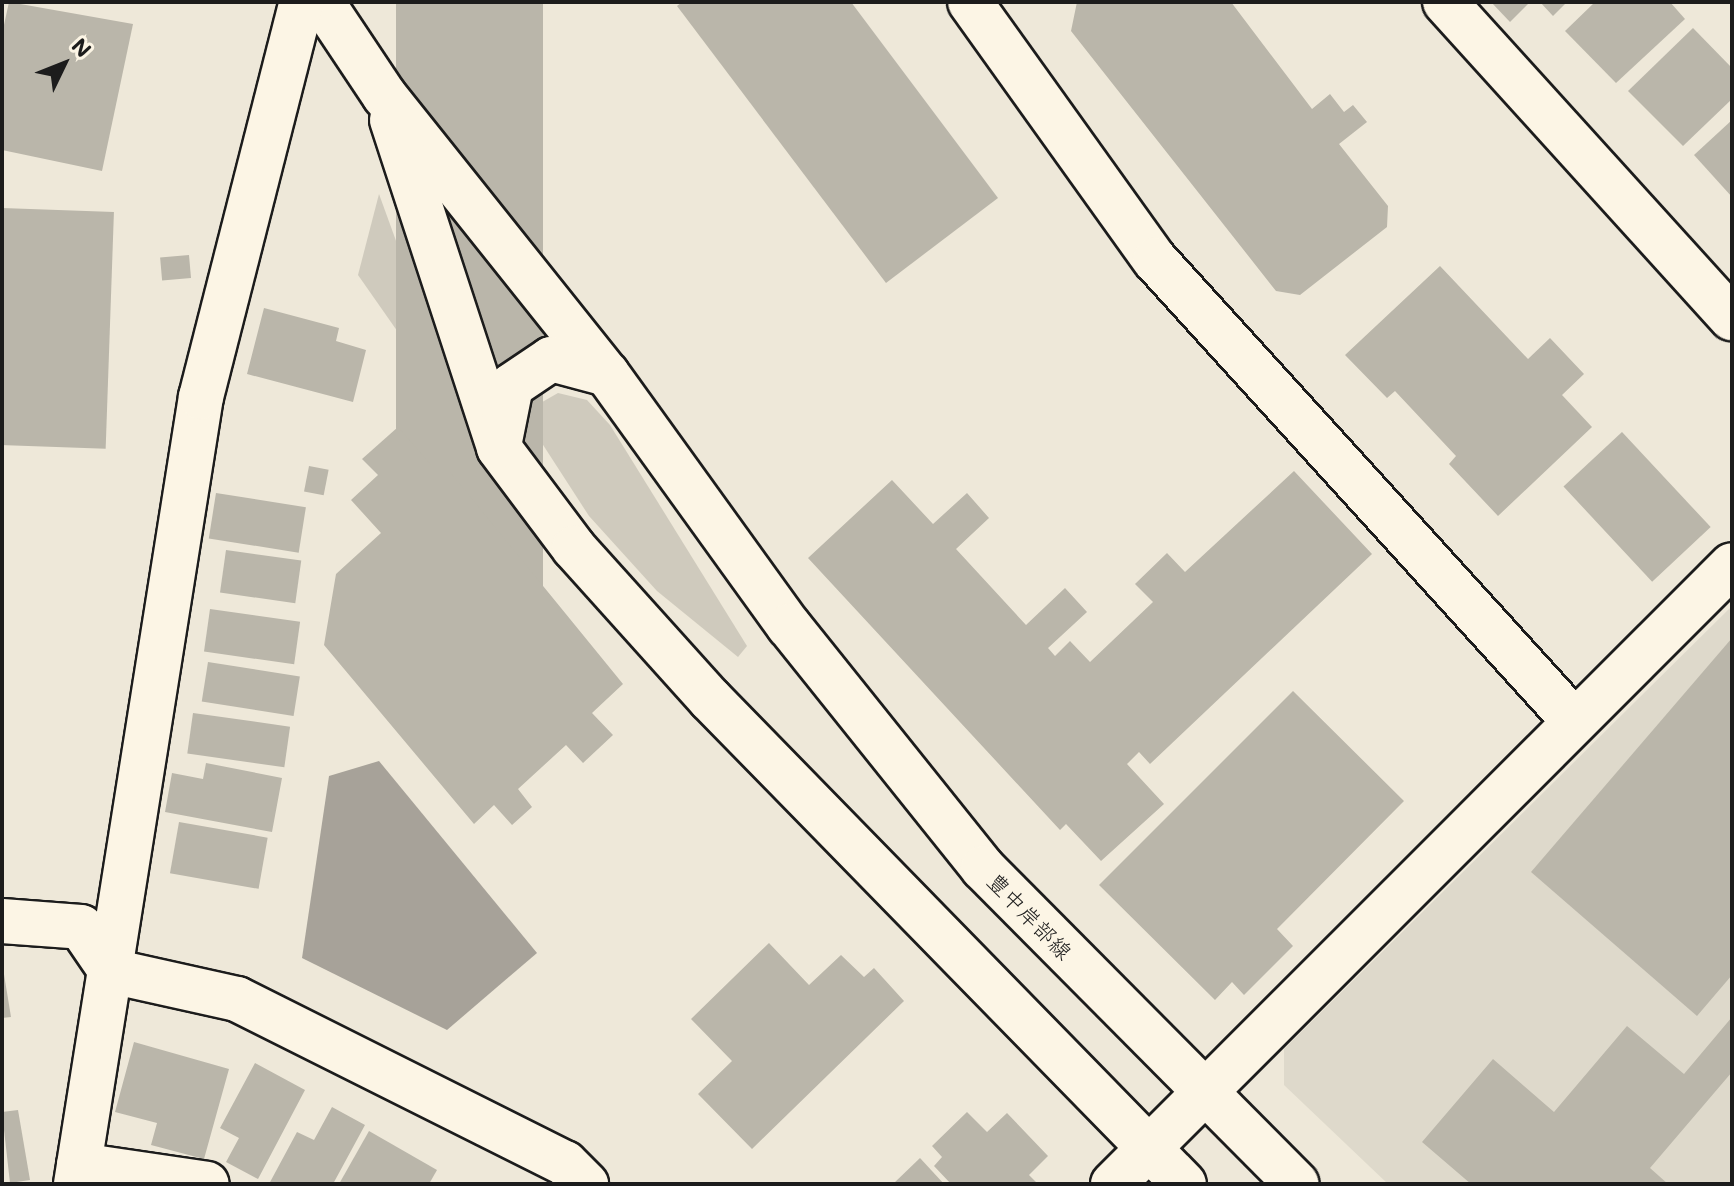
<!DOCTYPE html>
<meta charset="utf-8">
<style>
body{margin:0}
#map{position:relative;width:1734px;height:1186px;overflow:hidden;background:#eee8d9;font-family:Mali,"Klee One",sans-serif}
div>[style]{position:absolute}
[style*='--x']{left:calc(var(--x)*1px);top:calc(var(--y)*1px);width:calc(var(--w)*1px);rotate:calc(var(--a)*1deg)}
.built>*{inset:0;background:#ded9cb}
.green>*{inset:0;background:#cfcabd}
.water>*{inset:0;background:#a7a299}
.building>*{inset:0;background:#bab6aa;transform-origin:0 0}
.roads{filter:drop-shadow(2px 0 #1c1c1c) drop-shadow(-2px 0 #1c1c1c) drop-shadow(0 2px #1c1c1c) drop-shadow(0 -2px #1c1c1c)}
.minor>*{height:44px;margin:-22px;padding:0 22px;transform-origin:22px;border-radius:22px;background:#fcf5e5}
span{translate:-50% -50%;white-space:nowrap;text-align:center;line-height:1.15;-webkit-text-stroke:7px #fcf5e5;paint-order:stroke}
.street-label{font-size:22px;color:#1c1c1c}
.frame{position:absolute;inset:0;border:4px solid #1c1c1c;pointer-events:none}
.north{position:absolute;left:24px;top:24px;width:80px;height:80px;-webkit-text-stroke:6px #fcf5e5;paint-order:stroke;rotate:47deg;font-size:22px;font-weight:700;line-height:32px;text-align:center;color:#1c1c1c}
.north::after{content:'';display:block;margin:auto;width:28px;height:36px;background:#1c1c1c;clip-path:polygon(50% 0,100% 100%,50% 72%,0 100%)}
</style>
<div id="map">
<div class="built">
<i style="clip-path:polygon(1732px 606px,1732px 1184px,1388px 1184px,1284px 1085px,1284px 1049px)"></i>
</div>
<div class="green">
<i style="clip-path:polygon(379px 194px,463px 425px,358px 275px)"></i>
<i style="clip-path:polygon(558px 393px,587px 400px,610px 425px,747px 646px,738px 657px,657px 591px,589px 516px,536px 434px,537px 405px)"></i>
</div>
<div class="water">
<i style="clip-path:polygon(379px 761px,537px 953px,447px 1030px,302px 958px,329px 776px)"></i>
</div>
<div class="building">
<i style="clip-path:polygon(9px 2px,133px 24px,102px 171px,2px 150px,2px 34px)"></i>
<i style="left:396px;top:2px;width:147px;height:650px"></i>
<i style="clip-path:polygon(682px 2px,851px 2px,998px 198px,886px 283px,677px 6px)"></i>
<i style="clip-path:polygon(1077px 2px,1231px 2px,1312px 109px,1330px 94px,1344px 112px,1353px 105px,1367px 122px,1339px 144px,1388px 206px,1387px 227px,1300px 295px,1276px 291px,1071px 31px)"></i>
<i style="clip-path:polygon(1491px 2px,1530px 2px,1510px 22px)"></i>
<i style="clip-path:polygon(1540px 2px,1567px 2px,1553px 16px)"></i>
<i style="clip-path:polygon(1595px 2px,1670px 2px,1685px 19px,1616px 83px,1565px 31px)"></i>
<i style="clip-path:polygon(1693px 28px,1732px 68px,1732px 99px,1683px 146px,1628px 91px)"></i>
<i style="clip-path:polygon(1732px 120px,1732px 197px,1694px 155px)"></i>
<i style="left:2px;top:208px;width:112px;height:237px;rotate:2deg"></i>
<i style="left:189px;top:255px;width:23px;height:29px;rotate:85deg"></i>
<i style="clip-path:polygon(1440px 266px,1528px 359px,1550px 338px,1584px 374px,1562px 395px,1592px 427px,1498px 516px,1449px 464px,1456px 456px,1395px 391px,1387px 398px,1345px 355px)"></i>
<i style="clip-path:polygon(264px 308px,339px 328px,336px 341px,366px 350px,353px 402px,247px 374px)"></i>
<i style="clip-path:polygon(398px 427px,432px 466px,450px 472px,623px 684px,592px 713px,613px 735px,583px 763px,566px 745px,518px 789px,532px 807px,512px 825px,494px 805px,474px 824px,324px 645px,336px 574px,381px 533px,351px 500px,378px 475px,362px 459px)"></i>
<i style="left:1622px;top:432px;width:130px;height:80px;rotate:47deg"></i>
<i style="left:309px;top:466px;width:20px;height:26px;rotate:11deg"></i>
<i style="clip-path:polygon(1294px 471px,1372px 554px,1150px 764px,1139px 752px,1127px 764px,1164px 804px,1101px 861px,1066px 824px,1060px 830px,808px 558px,892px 480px,933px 524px,967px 493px,989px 518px,956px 549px,1026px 625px,1065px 588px,1087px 612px,1048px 648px,1055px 656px,1070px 641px,1090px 662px,1153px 602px,1135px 584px,1167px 553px,1185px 572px)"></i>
<i style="left:216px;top:493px;width:91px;height:46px;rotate:9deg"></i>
<i style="left:226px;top:550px;width:76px;height:43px;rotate:8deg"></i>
<i style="left:210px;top:609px;width:91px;height:43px;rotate:8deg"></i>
<i style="clip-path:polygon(1732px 638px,1732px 975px,1697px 1016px,1531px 872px)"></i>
<i style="left:208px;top:662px;width:93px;height:40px;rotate:9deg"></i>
<i style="clip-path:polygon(1293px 691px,1404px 801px,1277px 929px,1293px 946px,1244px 995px,1232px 982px,1215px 1000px,1099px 885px)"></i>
<i style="left:193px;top:713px;width:98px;height:41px;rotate:8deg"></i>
<i style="clip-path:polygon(206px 763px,282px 778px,272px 832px,165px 812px,172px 773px,203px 779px)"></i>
<i style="left:179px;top:822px;width:90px;height:52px;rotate:10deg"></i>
<i style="clip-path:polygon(769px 943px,809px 985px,841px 955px,864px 977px,874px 968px,904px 1001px,752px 1149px,698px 1094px,732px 1061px,691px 1019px)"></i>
<i style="clip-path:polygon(2px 962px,11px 1017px,2px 1018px)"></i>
<i style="clip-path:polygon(1732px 1017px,1732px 1072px,1650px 1168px,1668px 1184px,1471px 1184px,1422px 1142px,1493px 1059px,1554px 1112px,1627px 1026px,1684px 1074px)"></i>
<i style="clip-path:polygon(134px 1042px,229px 1069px,204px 1159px,151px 1145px,157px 1123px,115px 1112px)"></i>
<i style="clip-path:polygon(255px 1063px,305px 1090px,258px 1179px,226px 1162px,239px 1138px,220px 1128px)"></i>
<i style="clip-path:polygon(332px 1107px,365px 1125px,333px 1184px,269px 1184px,297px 1132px,314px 1140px)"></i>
<i style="clip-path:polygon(18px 1110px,30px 1180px,10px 1183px,2px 1112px)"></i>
<i style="clip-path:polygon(967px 1112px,987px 1132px,1007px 1113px,1048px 1156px,1029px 1175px,1038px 1184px,951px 1184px,934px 1166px,942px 1157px,932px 1146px)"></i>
<i style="clip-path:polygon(369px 1131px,437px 1170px,429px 1184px,339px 1184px)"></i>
<i style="clip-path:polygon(920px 1158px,944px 1184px,893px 1184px)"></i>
</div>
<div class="roads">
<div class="minor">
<i style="--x:322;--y:2;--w:112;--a:56.3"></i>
<i style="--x:384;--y:95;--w:357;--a:51.4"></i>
<i style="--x:607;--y:374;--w:311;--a:54.2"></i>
<i style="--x:789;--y:626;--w:310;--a:51.3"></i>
<i style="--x:983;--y:868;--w:445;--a:45.2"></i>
<i style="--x:970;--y:2;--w:317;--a:54.4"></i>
<i style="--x:1155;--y:260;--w:623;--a:47.73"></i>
<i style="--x:1445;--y:2;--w:427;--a:47.8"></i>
<i style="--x:392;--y:120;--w:345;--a:71.9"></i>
<i style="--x:499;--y:448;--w:125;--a:53.1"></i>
<i style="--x:574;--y:548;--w:203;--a:48"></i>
<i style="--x:710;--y:699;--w:678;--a:45.66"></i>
<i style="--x:499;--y:446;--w:61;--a:-78.7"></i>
<i style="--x:511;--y:386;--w:48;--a:-34"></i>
<i style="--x:551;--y:359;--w:58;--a:15"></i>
<i style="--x:2;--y:921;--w:79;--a:4.3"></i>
<i style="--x:81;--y:927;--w:53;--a:55.7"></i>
<i style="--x:111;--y:971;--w:129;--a:12.5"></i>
<i style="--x:237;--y:999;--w:367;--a:26.6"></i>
<i style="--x:565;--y:1163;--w:30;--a:45"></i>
<i style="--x:79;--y:1165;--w:129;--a:8.4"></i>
<i style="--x:76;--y:1184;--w:797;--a:-80.98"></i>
<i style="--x:201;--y:397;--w:408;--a:-75.7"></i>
<i style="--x:1113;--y:1184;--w:875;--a:-45"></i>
</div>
</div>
<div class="street-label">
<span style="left:1030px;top:916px;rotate:46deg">豊中岸部線</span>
</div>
<div class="frame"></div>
<div class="north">N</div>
</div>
